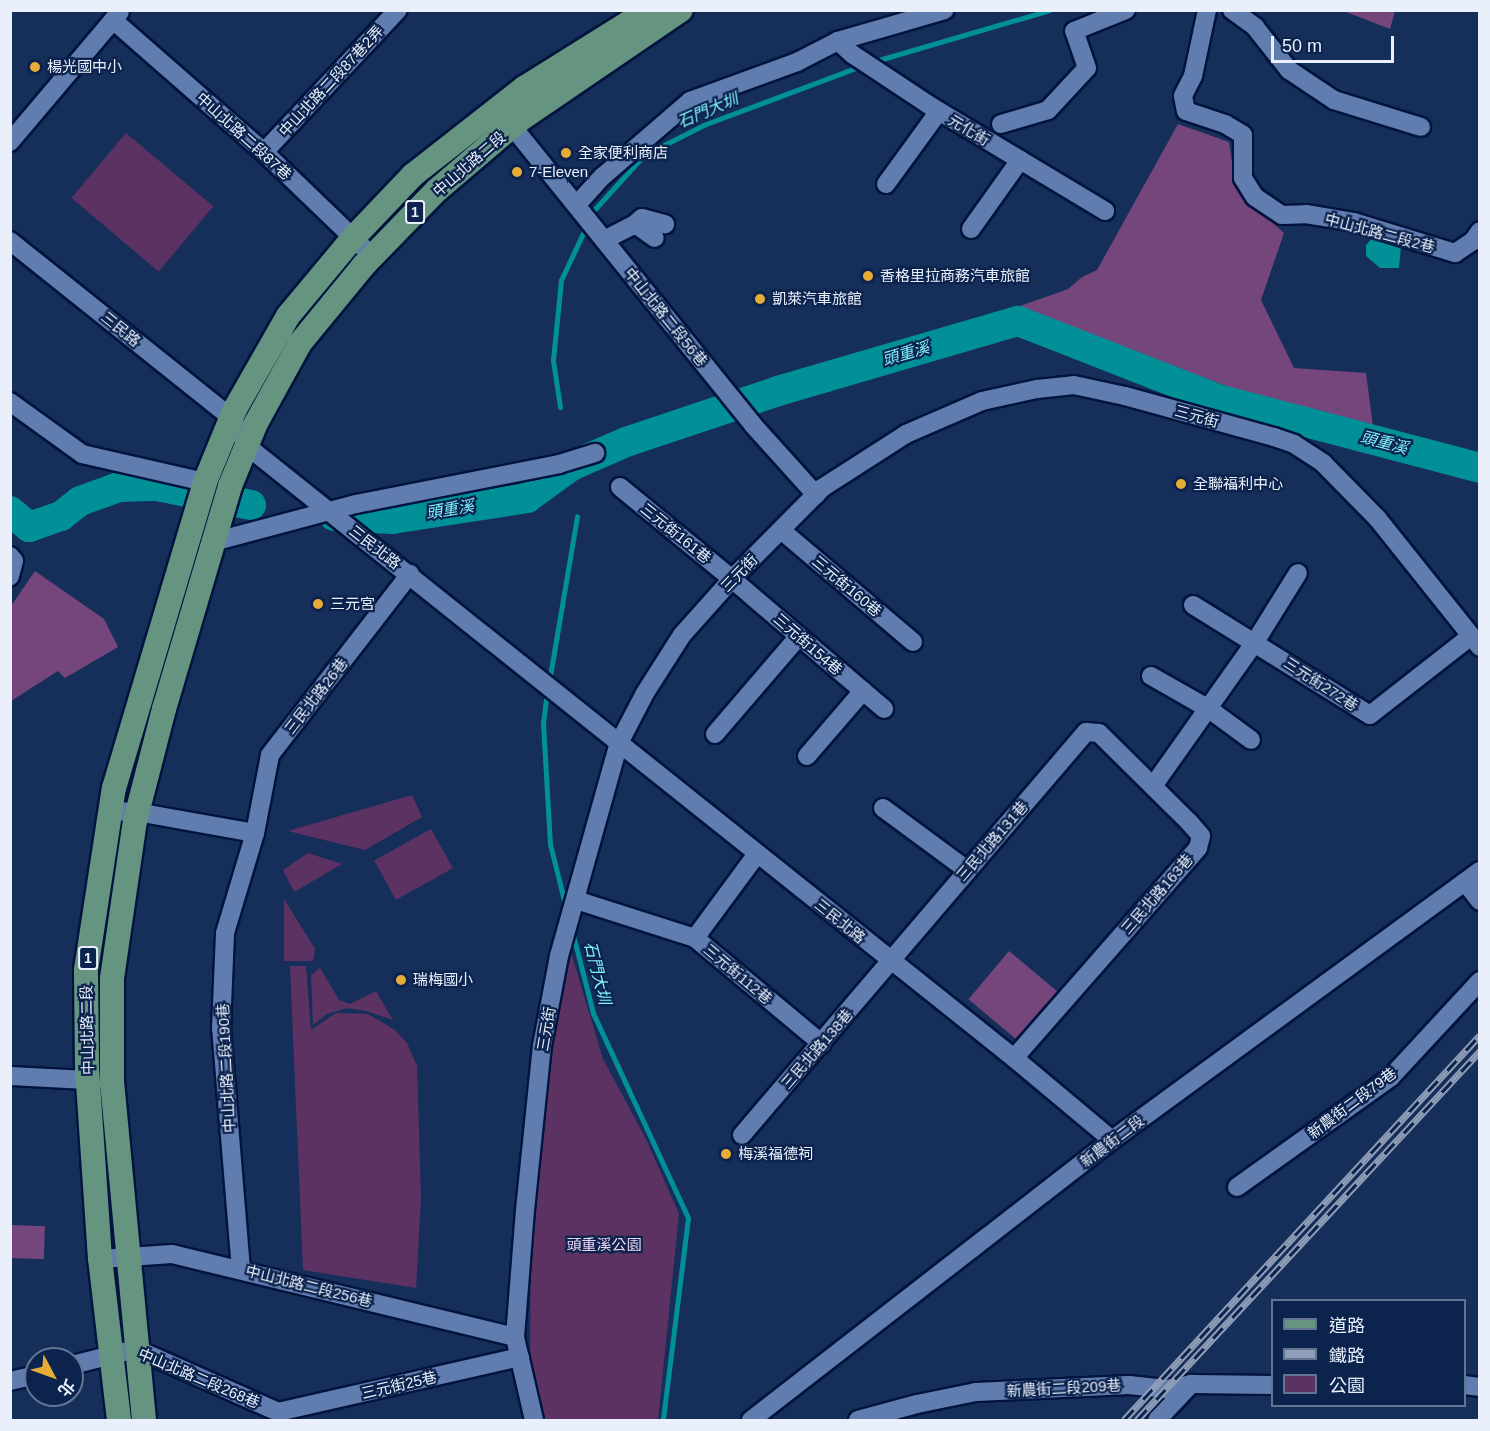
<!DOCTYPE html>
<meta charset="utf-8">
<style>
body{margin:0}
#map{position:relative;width:1490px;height:1431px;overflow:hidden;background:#162e5a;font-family:Helvetica,"Noto Sans TC",sans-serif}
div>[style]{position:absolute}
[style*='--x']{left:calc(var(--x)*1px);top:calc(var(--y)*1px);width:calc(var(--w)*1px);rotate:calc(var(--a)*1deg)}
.green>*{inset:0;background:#5c3263;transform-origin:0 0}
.forest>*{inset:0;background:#74467c;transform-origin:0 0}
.water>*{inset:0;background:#029098}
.stream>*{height:5px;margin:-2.5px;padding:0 2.5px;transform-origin:2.5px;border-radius:2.5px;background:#029098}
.river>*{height:30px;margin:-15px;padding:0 15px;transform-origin:15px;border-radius:15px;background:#029098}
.roads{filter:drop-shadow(2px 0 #02143d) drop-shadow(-2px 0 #02143d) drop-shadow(0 2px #02143d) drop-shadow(0 -2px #02143d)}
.minor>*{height:18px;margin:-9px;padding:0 9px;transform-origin:9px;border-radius:9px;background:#617daf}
.major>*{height:24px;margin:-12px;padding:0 12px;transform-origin:12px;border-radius:12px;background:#659480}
.rail>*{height:7px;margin-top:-3.5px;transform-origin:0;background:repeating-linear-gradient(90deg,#0c234e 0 14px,#8f9db6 0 28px);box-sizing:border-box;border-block:2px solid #8f9db6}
.dots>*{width:16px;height:16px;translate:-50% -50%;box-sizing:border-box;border:3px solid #0c234e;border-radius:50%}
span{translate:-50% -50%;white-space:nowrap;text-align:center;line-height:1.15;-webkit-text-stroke:4.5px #0c234e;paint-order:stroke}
.shield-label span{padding:2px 4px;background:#0c234e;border:2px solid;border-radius:4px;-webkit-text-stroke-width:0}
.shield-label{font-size:14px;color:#e9f0fb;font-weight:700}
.poi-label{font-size:15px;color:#e9f0fb}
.left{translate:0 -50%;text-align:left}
.street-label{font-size:15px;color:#e9f0fb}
.park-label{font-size:15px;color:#f1d5f5}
.water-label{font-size:16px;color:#81f3fb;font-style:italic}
.frame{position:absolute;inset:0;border:12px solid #e9f0fb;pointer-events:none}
.legend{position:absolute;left:1271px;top:1299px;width:195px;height:108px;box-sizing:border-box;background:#0c234e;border:2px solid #647593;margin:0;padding:8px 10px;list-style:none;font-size:18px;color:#e9f0fb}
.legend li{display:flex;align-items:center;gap:12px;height:30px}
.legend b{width:30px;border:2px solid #647593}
.north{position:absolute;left:24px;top:1347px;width:60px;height:60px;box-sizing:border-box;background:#0c234e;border:2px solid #647593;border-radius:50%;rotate:131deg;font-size:16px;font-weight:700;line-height:24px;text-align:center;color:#e9f0fb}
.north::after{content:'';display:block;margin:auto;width:21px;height:27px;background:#e5ad36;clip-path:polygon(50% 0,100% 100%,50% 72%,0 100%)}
.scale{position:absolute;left:1271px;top:36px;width:123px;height:27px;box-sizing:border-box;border:3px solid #e9f0fb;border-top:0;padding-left:8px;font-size:18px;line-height:21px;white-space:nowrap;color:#e9f0fb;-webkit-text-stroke:4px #0c234e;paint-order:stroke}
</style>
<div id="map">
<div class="green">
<i style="left:126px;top:133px;width:114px;height:85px;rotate:40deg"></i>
<i style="clip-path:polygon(412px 795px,422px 817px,365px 850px,288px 831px)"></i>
<i style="left:431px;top:829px;width:45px;height:65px;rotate:61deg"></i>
<i style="clip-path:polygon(308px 853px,342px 864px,294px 892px,283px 870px)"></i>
<i style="clip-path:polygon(284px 899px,315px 949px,313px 961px,284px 961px)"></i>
<i style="clip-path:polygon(570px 949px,603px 1059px,646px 1139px,679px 1214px,658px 1420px,542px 1420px,530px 1368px,531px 1229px,542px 1111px)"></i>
<i style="clip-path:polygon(290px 966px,306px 966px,311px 1030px,336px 1013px,368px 1014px,395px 1030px,407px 1043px,417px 1066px,421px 1198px,416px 1288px,303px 1270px)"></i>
<i style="clip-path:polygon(320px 968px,339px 1000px,350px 1004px,376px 991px,393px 1020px,366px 1011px,347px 1008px,327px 1014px,313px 1025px,311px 975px)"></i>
</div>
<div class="forest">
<i style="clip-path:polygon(1341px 10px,1395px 10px,1395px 11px,1390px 29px)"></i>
<i style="clip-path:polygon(1178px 124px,1229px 142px,1233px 169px,1241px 194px,1284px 233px,1261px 300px,1294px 368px,1366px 373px,1373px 426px,1257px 397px,1012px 309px,1068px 289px,1082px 277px,1097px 270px)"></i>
<i style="clip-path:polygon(35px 571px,104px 619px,118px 647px,65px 678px,58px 671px,11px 701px,11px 606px)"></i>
<i style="left:1009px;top:951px;width:65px;height:63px;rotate:40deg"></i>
<i style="left:11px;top:1225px;width:34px;height:33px;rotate:2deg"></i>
</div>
<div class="water">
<i style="clip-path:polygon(1374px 236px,1401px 247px,1399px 268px,1380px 268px,1366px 256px,1366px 245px)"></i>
</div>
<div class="stream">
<i style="--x:872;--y:62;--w:185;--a:-16.3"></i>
<i style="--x:560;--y:407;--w:48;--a:-98.5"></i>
<i style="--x:553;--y:360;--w:80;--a:-84.3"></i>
<i style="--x:561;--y:280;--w:77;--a:-64.8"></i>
<i style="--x:594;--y:210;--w:74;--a:-47.7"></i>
<i style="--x:644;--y:155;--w:69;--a:-26.6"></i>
<i style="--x:706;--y:124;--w:165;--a:-20.5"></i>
<i style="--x:549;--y:682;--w:168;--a:-80.4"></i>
<i style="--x:547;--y:691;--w:32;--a:97"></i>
<i style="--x:543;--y:723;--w:121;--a:86.7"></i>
<i style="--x:550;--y:844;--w:66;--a:76"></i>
<i style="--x:572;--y:931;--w:85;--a:75.6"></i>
<i style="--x:593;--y:1013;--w:226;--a:65.1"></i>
<i style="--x:688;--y:1218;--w:204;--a:97.1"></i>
</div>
<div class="river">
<i style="--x:10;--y:511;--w:25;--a:40"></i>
<i style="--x:29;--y:527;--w:34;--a:-19"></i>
<i style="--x:61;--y:516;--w:24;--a:-38"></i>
<i style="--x:80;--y:501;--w:41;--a:-19.7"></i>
<i style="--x:119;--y:487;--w:38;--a:-2"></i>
<i style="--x:157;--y:486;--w:96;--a:11.4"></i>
<i style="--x:334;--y:516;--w:58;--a:3"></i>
<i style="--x:392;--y:519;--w:137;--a:-8.8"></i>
<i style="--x:527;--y:498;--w:54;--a:-36"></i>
<i style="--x:571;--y:466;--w:60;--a:-23.6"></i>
<i style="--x:626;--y:442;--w:160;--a:-18.5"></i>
<i style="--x:778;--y:391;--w:250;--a:-16.3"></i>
<i style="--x:1018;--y:321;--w:218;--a:21.3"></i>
<i style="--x:1221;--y:400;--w:268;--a:14.7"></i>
</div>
<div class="roads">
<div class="minor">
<i style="--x:1207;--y:10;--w:67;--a:102"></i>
<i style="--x:1193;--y:76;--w:22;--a:117"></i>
<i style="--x:1183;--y:96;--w:15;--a:79"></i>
<i style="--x:1186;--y:111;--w:41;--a:18.4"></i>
<i style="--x:1225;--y:124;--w:21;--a:31"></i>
<i style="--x:1243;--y:135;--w:43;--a:90"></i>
<i style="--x:1243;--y:178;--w:22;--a:58"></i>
<i style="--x:1255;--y:197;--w:32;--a:34"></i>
<i style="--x:1282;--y:215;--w:24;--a:-2"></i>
<i style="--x:1306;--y:214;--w:49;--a:9.5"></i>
<i style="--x:1354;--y:222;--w:106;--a:17.1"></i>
<i style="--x:1455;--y:253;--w:22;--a:-34"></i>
<i style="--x:1473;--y:241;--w:12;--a:-55"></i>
<i style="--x:1232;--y:10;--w:29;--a:36"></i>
<i style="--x:1255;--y:27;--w:55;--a:51.7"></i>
<i style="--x:1289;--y:70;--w:54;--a:33.7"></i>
<i style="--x:1334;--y:100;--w:91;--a:17.2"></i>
<i style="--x:113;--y:20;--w:201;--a:41.2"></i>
<i style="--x:264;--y:152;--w:150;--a:43.9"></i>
<i style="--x:838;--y:41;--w:19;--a:43"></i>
<i style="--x:852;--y:54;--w:96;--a:33.5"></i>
<i style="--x:932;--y:107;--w:202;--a:31"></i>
<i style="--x:1001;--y:124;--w:49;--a:-16.6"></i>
<i style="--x:1048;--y:110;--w:57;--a:-47.1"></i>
<i style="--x:1087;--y:68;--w:39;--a:-109"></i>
<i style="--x:1074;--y:31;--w:56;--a:-22"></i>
<i style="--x:512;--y:126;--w:384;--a:51.1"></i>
<i style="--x:753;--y:425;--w:94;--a:48"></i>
<i style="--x:10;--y:142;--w:170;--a:-49.8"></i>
<i style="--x:264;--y:152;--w:195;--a:-46.7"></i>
<i style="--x:886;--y:184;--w:90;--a:-54"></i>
<i style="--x:582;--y:199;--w:30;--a:-48"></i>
<i style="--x:602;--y:177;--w:116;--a:-40.8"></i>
<i style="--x:690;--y:101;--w:114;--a:-20"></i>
<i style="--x:797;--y:62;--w:46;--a:-27.1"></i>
<i style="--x:838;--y:41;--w:111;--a:-16.2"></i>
<i style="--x:635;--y:224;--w:9;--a:-41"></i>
<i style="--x:642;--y:218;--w:24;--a:15"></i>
<i style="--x:971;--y:229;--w:85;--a:-54.6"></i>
<i style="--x:604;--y:240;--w:35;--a:-27"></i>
<i style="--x:635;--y:224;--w:24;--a:35"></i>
<i style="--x:10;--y:241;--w:284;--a:38.6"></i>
<i style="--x:232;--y:418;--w:32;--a:62"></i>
<i style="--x:247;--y:446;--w:981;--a:38.59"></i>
<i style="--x:1014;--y:1058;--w:128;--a:39.9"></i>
<i style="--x:10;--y:402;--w:89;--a:35.8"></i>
<i style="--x:82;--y:454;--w:126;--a:12.8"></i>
<i style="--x:620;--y:487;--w:145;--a:39.4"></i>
<i style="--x:732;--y:579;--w:200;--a:40.5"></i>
<i style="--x:781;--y:530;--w:173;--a:40.3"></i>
<i style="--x:213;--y:542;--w:148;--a:-14.9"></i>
<i style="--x:356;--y:504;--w:207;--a:-11.1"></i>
<i style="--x:559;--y:464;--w:38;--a:-17"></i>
<i style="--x:10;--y:556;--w:6;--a:51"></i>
<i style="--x:14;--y:561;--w:16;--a:105"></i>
<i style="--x:1193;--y:605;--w:208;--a:31.9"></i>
<i style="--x:1370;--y:715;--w:128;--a:-38"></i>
<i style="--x:1151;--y:676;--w:67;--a:29.6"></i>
<i style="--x:1209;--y:709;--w:52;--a:36.4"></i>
<i style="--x:715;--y:734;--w:129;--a:-49.4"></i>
<i style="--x:807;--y:756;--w:86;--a:-49.3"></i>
<i style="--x:1153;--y:786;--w:176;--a:-54.7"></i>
<i style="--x:1255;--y:642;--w:81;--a:-58.1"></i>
<i style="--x:883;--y:808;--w:104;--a:36.4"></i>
<i style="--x:111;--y:811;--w:26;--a:2"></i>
<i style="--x:137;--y:812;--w:120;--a:10.1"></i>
<i style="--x:1465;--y:882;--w:24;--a:52"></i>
<i style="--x:576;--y:900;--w:125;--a:17.7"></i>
<i style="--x:695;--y:938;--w:165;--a:39.8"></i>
<i style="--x:695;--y:938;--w:104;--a:-53.6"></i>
<i style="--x:10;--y:1076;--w:78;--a:2.9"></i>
<i style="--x:742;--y:1135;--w:530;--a:-49.52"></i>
<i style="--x:1086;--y:732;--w:13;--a:4"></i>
<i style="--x:1099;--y:733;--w:127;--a:44.7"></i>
<i style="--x:1189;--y:822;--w:18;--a:49"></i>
<i style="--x:1201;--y:836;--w:12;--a:104"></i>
<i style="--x:1198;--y:848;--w:279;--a:131.2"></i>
<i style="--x:1237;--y:1187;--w:189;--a:-35.5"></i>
<i style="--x:1391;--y:1077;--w:131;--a:-47.2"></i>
<i style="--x:100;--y:1259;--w:72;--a:-4"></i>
<i style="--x:172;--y:1254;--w:353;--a:13.6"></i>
<i style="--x:241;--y:1270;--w:242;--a:-94.7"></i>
<i style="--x:221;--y:1029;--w:96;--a:-87.6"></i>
<i style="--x:225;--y:933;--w:104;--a:-73.3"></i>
<i style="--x:255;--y:833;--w:79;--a:-79.1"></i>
<i style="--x:270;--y:755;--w:229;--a:-52.3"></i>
<i style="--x:72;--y:1365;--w:66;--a:-14"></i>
<i style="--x:136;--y:1349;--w:155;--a:23.9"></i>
<i style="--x:10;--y:1381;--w:27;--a:-13"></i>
<i style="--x:1464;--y:1385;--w:16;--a:7"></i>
<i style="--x:278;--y:1412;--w:248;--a:-12.8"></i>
<i style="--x:534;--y:1420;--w:85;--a:-102.9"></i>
<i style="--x:515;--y:1337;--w:127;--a:-85.5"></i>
<i style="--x:525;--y:1210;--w:165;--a:-84.1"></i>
<i style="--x:542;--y:1046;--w:92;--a:-79.3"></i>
<i style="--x:559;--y:956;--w:221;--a:-74.3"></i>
<i style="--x:619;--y:743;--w:56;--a:-62.5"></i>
<i style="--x:645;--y:693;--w:69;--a:-57.5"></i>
<i style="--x:682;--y:635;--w:75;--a:-48.2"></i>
<i style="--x:732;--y:579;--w:128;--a:-45.3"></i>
<i style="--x:822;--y:488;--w:100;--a:-32.7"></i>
<i style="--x:906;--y:434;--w:83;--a:-23.5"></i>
<i style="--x:982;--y:401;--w:56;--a:-12.3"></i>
<i style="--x:1037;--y:389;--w:37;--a:-6"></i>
<i style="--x:1074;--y:385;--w:52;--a:12.2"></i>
<i style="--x:1125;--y:396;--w:155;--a:15.4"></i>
<i style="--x:1274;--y:437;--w:21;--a:19"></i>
<i style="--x:1294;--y:444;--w:35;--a:33"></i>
<i style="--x:1323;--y:463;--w:77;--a:45.5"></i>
<i style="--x:1377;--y:518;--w:165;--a:51.4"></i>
<i style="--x:751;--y:1420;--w:457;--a:-37.8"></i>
<i style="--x:1112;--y:1140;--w:456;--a:-36.2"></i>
<i style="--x:858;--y:1420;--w:61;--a:-15.2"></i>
<i style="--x:917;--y:1404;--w:60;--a:-11.5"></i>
<i style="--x:976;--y:1392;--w:153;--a:-2.6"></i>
<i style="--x:1129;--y:1385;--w:37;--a:6"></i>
<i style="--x:1166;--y:1389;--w:25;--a:-11"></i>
<i style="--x:1191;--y:1384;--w:81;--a:0.7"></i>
<i style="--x:1157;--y:1420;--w:50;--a:-46.6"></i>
</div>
<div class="major">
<i style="--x:119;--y:1420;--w:162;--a:-96.7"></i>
<i style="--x:100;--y:1259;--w:191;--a:-93.9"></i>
<i style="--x:87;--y:1068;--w:98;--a:-90.6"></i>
<i style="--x:86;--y:970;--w:184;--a:-81.3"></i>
<i style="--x:114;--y:788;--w:319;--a:-73.4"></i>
<i style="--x:205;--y:482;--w:79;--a:-67.7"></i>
<i style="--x:235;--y:409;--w:107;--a:-60.3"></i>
<i style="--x:288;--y:316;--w:102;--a:-50.2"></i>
<i style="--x:353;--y:238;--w:87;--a:-46.4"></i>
<i style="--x:413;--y:175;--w:141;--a:-38.1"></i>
<i style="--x:524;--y:88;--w:147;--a:-32"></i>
<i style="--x:144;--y:1420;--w:338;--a:-95.4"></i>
<i style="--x:112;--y:1084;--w:106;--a:-90"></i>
<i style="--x:112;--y:978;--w:159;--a:-81.7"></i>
<i style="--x:135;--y:821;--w:116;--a:-75.5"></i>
<i style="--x:164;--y:709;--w:233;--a:-73.5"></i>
<i style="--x:230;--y:486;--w:68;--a:-67.6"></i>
<i style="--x:256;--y:423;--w:91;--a:-61.2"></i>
<i style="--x:300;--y:343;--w:101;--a:-50.6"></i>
<i style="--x:364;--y:265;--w:105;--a:-45.8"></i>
<i style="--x:437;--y:190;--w:106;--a:-40.4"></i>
<i style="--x:518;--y:121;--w:197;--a:-34.3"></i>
</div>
</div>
<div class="rail">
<i style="--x:1124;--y:1420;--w:524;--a:-47.24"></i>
<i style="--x:1137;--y:1420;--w:504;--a:-47.09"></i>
</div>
<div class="dots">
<i style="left:35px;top:67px;background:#e5ad36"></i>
<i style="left:566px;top:153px;background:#e5ad36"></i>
<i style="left:517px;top:172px;background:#e5ad36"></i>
<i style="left:868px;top:276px;background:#e5ad36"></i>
<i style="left:760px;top:299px;background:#e5ad36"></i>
<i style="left:1181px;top:484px;background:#e5ad36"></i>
<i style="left:318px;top:604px;background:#e5ad36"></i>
<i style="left:401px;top:980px;background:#e5ad36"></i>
<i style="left:726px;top:1154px;background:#e5ad36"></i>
</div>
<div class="shield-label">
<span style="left:415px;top:212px">1</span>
<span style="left:88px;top:958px">1</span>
</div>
<div class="poi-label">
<span class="left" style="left:47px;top:67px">楊光國中小</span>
<span class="left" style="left:578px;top:153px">全家便利商店</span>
<span class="left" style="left:529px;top:172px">7-Eleven</span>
<span class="left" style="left:880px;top:276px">香格里拉商務汽車旅館</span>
<span class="left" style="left:772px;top:299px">凱萊汽車旅館</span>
<span class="left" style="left:1193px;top:484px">全聯福利中心</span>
<span class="left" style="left:330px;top:604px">三元宮</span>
<span class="left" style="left:413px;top:980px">瑞梅國小</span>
<span class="left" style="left:738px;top:1154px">梅溪福德祠</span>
</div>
<div class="street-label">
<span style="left:331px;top:81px;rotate:-47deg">中山北路二段87巷2弄</span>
<span style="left:969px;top:130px;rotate:31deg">元化街</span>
<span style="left:244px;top:136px;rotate:42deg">中山北路二段87巷</span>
<span style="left:469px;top:164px;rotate:-41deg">中山北路二段</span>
<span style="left:1380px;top:233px;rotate:15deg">中山北路二段2巷</span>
<span style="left:666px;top:317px;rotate:51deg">中山北路二段56巷</span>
<span style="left:121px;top:329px;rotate:39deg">三民路</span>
<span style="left:1197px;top:416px;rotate:15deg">三元街</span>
<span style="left:676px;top:533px;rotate:39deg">三元街161巷</span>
<span style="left:375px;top:547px;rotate:38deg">三民北路</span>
<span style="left:739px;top:573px;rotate:-46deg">三元街</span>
<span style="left:847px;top:586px;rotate:40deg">三元街160巷</span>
<span style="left:808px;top:644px;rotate:41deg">三元街154巷</span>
<span style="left:1321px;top:684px;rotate:33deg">三元街272巷</span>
<span style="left:316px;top:696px;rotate:-52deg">三民北路26巷</span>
<span style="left:992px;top:841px;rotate:-49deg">三民北路131巷</span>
<span style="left:1157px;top:894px;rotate:-49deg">三民北路163巷</span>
<span style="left:840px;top:921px;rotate:39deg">三民北路</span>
<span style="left:738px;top:974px;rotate:40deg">三元街112巷</span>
<span style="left:546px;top:1029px;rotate:-80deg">三元街</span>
<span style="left:87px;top:1030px;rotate:-91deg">中山北路二段</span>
<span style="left:817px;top:1049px;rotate:-49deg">三民北路138巷</span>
<span style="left:226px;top:1068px;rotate:-93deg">中山北路二段190巷</span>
<span style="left:1352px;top:1103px;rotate:-37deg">新農街二段79巷</span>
<span style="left:1112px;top:1141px;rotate:-37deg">新農街二段</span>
<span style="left:309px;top:1286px;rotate:14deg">中山北路二段256巷</span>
<span style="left:199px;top:1378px;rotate:23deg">中山北路二段268巷</span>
<span style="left:399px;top:1385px;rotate:-13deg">三元街25巷</span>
<span style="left:1064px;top:1388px;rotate:-3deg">新農街二段209巷</span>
</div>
<div class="park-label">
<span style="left:604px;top:1245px">頭重溪公園</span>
</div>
<div class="water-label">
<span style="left:708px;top:111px;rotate:-23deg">石門大圳</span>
<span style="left:906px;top:354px;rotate:-16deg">頭重溪</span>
<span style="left:1384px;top:443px;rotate:15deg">頭重溪</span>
<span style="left:450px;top:510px;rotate:-9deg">頭重溪</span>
<span style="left:597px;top:973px;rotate:76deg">石門大圳</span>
</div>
<div class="frame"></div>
<ul class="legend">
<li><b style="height:8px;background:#659480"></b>道路</li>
<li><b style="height:8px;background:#8f9db6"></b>鐵路</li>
<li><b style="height:16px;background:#5c3263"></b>公園</li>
</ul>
<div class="north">北</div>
<div class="scale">50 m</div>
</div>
